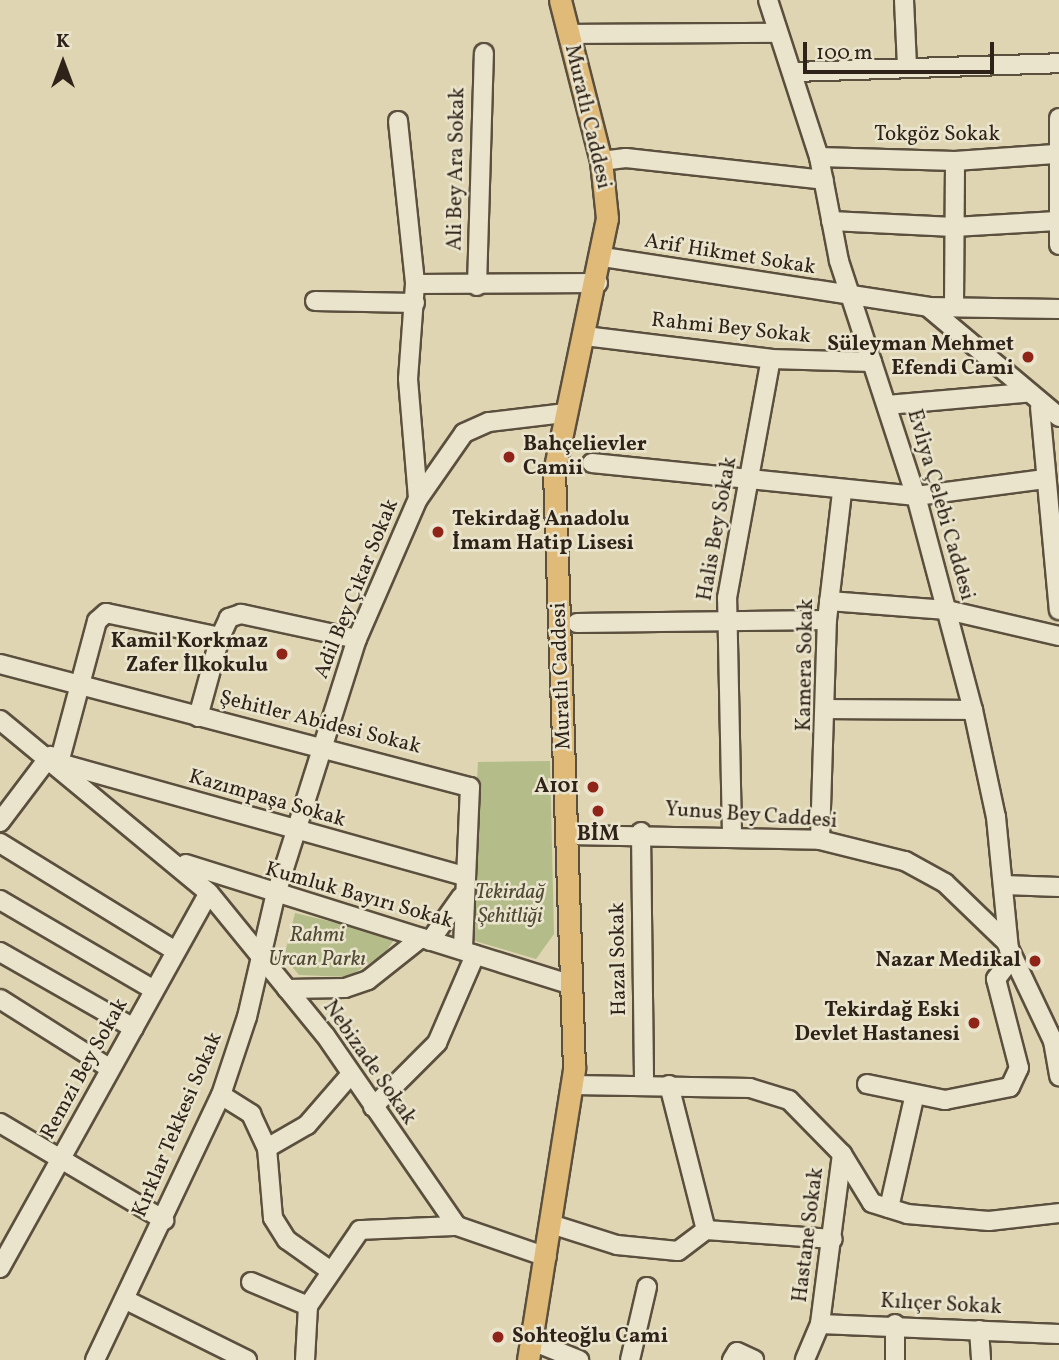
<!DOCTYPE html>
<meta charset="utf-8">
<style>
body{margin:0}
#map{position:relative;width:1059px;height:1360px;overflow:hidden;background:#dfd5b2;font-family:Vollkorn,serif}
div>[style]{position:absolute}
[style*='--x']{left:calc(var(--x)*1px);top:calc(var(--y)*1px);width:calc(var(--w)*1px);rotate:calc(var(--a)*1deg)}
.green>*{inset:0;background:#b4bd8a}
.roads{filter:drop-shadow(2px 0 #5b4f3e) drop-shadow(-2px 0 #5b4f3e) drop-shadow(0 2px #5b4f3e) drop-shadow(0 -2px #5b4f3e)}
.minor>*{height:18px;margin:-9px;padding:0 9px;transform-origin:9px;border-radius:9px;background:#eae4cd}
.major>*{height:21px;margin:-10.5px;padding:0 10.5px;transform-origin:10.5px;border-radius:10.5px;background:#e0ba79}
.dots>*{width:19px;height:19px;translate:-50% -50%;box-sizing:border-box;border:4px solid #eae4cd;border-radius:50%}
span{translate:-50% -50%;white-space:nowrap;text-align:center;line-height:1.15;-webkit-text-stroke:5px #eae4cd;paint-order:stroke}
.street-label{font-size:21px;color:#2f2218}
.poi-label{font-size:21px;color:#2f2218;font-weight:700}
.right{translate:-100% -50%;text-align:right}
.left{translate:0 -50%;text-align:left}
.park-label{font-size:21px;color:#504934;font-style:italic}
.north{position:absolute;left:28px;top:28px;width:70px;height:70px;-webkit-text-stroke:5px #eae4cd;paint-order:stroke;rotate:0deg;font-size:19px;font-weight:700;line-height:28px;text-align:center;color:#2f2218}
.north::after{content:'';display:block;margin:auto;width:24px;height:32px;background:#2f2218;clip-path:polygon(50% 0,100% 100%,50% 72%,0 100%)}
.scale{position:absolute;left:803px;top:42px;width:191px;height:32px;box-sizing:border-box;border:4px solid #2f2218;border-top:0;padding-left:9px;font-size:21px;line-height:24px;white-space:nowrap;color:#2f2218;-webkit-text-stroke:5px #eae4cd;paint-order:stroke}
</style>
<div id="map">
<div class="green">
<i style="clip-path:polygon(550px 761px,554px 934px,536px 959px,468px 939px,478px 762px)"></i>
<i style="clip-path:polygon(295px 913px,396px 937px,384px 954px,348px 977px,299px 975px,284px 957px)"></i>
</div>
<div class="roads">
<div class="minor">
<i style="--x:768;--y:0;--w:165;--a:72"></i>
<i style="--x:819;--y:157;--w:106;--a:79.1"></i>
<i style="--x:839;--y:261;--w:247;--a:71.9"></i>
<i style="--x:916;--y:496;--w:221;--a:75.1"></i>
<i style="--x:973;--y:710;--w:109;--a:77.9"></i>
<i style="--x:996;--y:817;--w:134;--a:84.4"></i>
<i style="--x:904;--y:0;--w:66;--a:87.4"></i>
<i style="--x:568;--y:34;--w:210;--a:-0.3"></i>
<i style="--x:794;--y:72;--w:265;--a:-1.9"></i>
<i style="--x:1059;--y:118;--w:127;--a:90"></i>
<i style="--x:398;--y:121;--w:164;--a:84"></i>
<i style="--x:415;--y:284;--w:95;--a:94.2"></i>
<i style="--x:408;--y:379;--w:120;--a:85.2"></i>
<i style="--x:819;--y:157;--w:136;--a:1.7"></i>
<i style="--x:955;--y:161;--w:100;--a:-4"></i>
<i style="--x:601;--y:161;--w:25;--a:-7"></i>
<i style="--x:626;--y:158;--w:199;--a:6.3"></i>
<i style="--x:831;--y:221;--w:123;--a:2.8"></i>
<i style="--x:954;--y:227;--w:103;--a:-3.3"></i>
<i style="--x:603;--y:257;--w:329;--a:8.7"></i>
<i style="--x:928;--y:307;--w:131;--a:0.9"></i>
<i style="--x:415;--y:284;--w:183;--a:-0.3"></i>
<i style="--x:477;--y:286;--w:233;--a:-88.3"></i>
<i style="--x:315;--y:301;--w:100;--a:1.1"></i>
<i style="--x:928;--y:307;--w:171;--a:40"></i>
<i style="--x:954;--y:307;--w:146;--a:-89.6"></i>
<i style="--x:585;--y:336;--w:187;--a:7"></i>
<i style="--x:771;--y:359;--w:101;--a:1.7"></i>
<i style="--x:887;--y:405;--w:139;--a:-5"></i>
<i style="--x:1040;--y:407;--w:204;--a:84.7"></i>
<i style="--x:592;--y:463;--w:326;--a:5.8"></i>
<i style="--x:916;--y:496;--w:130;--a:-7.5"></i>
<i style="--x:829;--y:601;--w:118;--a:4.4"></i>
<i style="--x:947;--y:610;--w:115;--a:13.1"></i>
<i style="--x:577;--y:623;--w:250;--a:-0.7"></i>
<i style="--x:357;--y:639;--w:119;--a:-167.8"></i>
<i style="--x:241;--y:614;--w:13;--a:162"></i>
<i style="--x:229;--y:618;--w:21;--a:115"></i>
<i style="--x:220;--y:637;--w:116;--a:-168.1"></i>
<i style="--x:106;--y:613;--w:12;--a:138"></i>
<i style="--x:97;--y:621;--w:147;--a:105"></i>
<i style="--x:59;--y:763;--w:420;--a:15.6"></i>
<i style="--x:0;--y:664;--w:486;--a:14.7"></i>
<i style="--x:470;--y:787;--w:162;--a:92.5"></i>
<i style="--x:828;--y:709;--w:145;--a:0.4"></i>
<i style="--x:198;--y:717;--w:83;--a:-74.6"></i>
<i style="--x:0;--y:720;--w:271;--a:39.6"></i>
<i style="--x:209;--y:893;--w:183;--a:50.8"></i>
<i style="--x:325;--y:1035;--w:232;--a:55.4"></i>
<i style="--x:457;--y:1226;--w:95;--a:19"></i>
<i style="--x:0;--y:822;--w:83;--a:-52.9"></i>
<i style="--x:641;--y:832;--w:253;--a:89.3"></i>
<i style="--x:732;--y:833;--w:235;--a:-91.2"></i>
<i style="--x:727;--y:598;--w:243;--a:-79.6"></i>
<i style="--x:568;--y:835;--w:252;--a:1.1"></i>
<i style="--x:820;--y:840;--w:88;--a:13.9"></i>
<i style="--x:905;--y:861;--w:46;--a:28.8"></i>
<i style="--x:945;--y:883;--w:85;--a:44"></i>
<i style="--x:1006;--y:942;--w:110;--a:64.6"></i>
<i style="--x:1053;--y:1041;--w:36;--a:80"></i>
<i style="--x:820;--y:840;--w:220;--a:-88.2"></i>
<i style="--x:827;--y:620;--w:128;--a:-83.3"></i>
<i style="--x:0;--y:843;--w:202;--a:31.6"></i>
<i style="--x:186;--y:864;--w:405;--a:17.4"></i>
<i style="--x:1004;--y:885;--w:55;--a:2.1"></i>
<i style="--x:0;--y:900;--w:178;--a:30.3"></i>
<i style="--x:430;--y:941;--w:54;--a:-54.8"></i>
<i style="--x:0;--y:952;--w:154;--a:29.6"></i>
<i style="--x:287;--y:989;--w:58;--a:-1"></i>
<i style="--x:345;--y:988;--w:24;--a:-19"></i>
<i style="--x:368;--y:980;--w:68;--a:-38.4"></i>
<i style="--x:0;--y:999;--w:129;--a:32.3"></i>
<i style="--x:867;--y:1084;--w:80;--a:11.6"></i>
<i style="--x:945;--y:1100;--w:66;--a:-11.3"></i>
<i style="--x:1010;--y:1087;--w:21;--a:-65"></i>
<i style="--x:1019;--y:1068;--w:92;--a:-104.5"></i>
<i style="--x:996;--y:979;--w:25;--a:-53"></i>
<i style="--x:573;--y:1085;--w:177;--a:1"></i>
<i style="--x:750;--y:1088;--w:41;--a:17.1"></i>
<i style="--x:789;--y:1100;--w:76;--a:45.5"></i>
<i style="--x:842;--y:1154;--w:171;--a:97.4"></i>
<i style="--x:820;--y:1324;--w:39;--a:113"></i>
<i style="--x:669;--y:1085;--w:150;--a:75.7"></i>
<i style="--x:221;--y:1095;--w:36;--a:32"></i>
<i style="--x:251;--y:1114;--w:38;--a:65"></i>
<i style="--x:267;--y:1148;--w:70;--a:85.1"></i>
<i style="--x:273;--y:1218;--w:26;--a:58"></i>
<i style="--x:287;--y:1240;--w:50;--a:35.3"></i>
<i style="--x:373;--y:1107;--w:91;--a:-45"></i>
<i style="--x:437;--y:1043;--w:96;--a:-66.6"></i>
<i style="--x:0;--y:1123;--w:191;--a:30.6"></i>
<i style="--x:267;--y:1148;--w:46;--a:-29.9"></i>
<i style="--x:307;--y:1125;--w:67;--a:-49.2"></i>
<i style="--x:842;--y:1154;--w:57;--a:58.5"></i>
<i style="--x:872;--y:1203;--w:37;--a:17"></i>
<i style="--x:907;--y:1214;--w:82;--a:4.9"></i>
<i style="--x:989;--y:1221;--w:70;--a:-6.5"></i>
<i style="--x:889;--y:1208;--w:113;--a:-77.2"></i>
<i style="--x:554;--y:1225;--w:66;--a:17.6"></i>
<i style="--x:617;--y:1245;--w:61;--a:5.6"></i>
<i style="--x:678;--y:1251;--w:35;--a:-37"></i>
<i style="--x:706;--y:1230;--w:127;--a:4.1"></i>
<i style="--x:0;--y:1268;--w:429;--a:-60.9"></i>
<i style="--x:251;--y:1282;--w:62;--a:22.8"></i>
<i style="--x:128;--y:1301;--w:133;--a:26.4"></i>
<i style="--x:820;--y:1324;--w:239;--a:2.4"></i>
<i style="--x:979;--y:1330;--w:30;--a:86"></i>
<i style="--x:532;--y:1341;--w:51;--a:22"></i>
<i style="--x:95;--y:1360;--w:293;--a:-64.6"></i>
<i style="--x:221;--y:1095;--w:82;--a:-71.6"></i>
<i style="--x:247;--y:1017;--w:123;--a:-76.9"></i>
<i style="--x:275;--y:897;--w:271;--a:-72.4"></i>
<i style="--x:357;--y:639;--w:153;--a:-66.5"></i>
<i style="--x:418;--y:499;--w:80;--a:-55.1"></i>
<i style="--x:464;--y:433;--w:27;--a:-24"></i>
<i style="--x:489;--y:422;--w:77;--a:-6.8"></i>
<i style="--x:305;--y:1360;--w:54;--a:-86.8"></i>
<i style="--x:308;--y:1306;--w:92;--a:-55.6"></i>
<i style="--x:360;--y:1230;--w:97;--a:-2.4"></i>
<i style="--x:630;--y:1360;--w:75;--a:-76.9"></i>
<i style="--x:732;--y:1360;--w:9;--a:-58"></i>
<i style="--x:737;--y:1352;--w:19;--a:25"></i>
<i style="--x:895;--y:1360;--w:36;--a:-90"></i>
</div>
<div class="major">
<i style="--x:528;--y:1360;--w:296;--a:-81"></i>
<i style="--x:574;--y:1068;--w:596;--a:-91.92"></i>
<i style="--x:554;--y:472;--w:259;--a:-78.2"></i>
<i style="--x:607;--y:218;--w:57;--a:-96"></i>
<i style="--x:601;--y:161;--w:166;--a:-104.3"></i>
</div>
</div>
<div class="dots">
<i style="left:1028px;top:357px;background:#8f2418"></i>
<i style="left:509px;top:457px;background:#8f2418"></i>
<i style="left:438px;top:532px;background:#8f2418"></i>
<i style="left:282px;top:654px;background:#8f2418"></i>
<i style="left:593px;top:787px;background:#8f2418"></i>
<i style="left:598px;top:811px;background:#8f2418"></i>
<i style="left:1035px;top:961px;background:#8f2418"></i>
<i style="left:974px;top:1023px;background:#8f2418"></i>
<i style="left:498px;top:1337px;background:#8f2418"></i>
</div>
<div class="street-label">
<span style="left:587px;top:117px;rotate:77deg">Muratlı Caddesi</span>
<span style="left:937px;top:135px">Tokgöz Sokak</span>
<span style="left:457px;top:169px;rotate:-89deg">Ali Bey Ara Sokak</span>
<span style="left:730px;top:255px;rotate:9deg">Arif Hikmet Sokak</span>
<span style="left:731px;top:329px;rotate:6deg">Rahmi Bey Sokak</span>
<span style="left:940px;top:505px;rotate:74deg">Evliya Çelebi Caddesi</span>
<span style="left:718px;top:529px;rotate:-80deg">Halis Bey Sokak</span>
<span style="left:357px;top:589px;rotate:-68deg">Adil Bey Çıkar Sokak</span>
<span style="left:806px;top:665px;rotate:-89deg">Kamera Sokak</span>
<span style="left:562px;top:676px;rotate:-92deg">Muratlı Caddesi</span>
<span style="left:320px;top:723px;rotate:14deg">Şehitler Abidesi Sokak</span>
<span style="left:267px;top:799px;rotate:16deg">Kazımpaşa Sokak</span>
<span style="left:751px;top:816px;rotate:4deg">Yunus Bey Caddesi</span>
<span style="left:359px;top:896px;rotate:16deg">Kumluk Bayırı Sokak</span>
<span style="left:619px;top:959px;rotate:-91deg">Hazal Sokak</span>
<span style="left:369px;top:1063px;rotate:55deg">Nebizade Sokak</span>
<span style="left:85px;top:1069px;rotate:-61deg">Remzi Bey Sokak</span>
<span style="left:178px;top:1125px;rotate:-67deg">Kırklar Tekkesi Sokak</span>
<span style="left:809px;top:1235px;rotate:-83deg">Hastane Sokak</span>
<span style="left:941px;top:1305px;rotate:3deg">Kılıçer Sokak</span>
</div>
<div class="poi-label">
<span class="right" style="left:1014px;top:357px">Süleyman Mehmet<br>Efendi Cami</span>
<span class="left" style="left:523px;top:457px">Bahçelievler<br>Camii</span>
<span class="left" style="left:452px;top:532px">Tekirdağ Anadolu<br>İmam Hatip Lisesi</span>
<span class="right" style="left:268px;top:654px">Kamil Korkmaz<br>Zafer İlkokulu</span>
<span class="right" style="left:579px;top:787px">A101</span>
<span style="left:598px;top:835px">BİM</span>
<span class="right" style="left:1021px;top:961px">Nazar Medikal</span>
<span class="right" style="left:960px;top:1023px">Tekirdağ Eski<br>Devlet Hastanesi</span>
<span class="left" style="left:512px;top:1337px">Sohteoğlu Cami</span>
</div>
<div class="park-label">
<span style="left:510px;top:905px">Tekirdağ<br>Şehitliği</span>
<span style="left:317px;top:948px">Rahmi<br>Urcan Parkı</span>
</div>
<div class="north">K</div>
<div class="scale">100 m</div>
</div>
